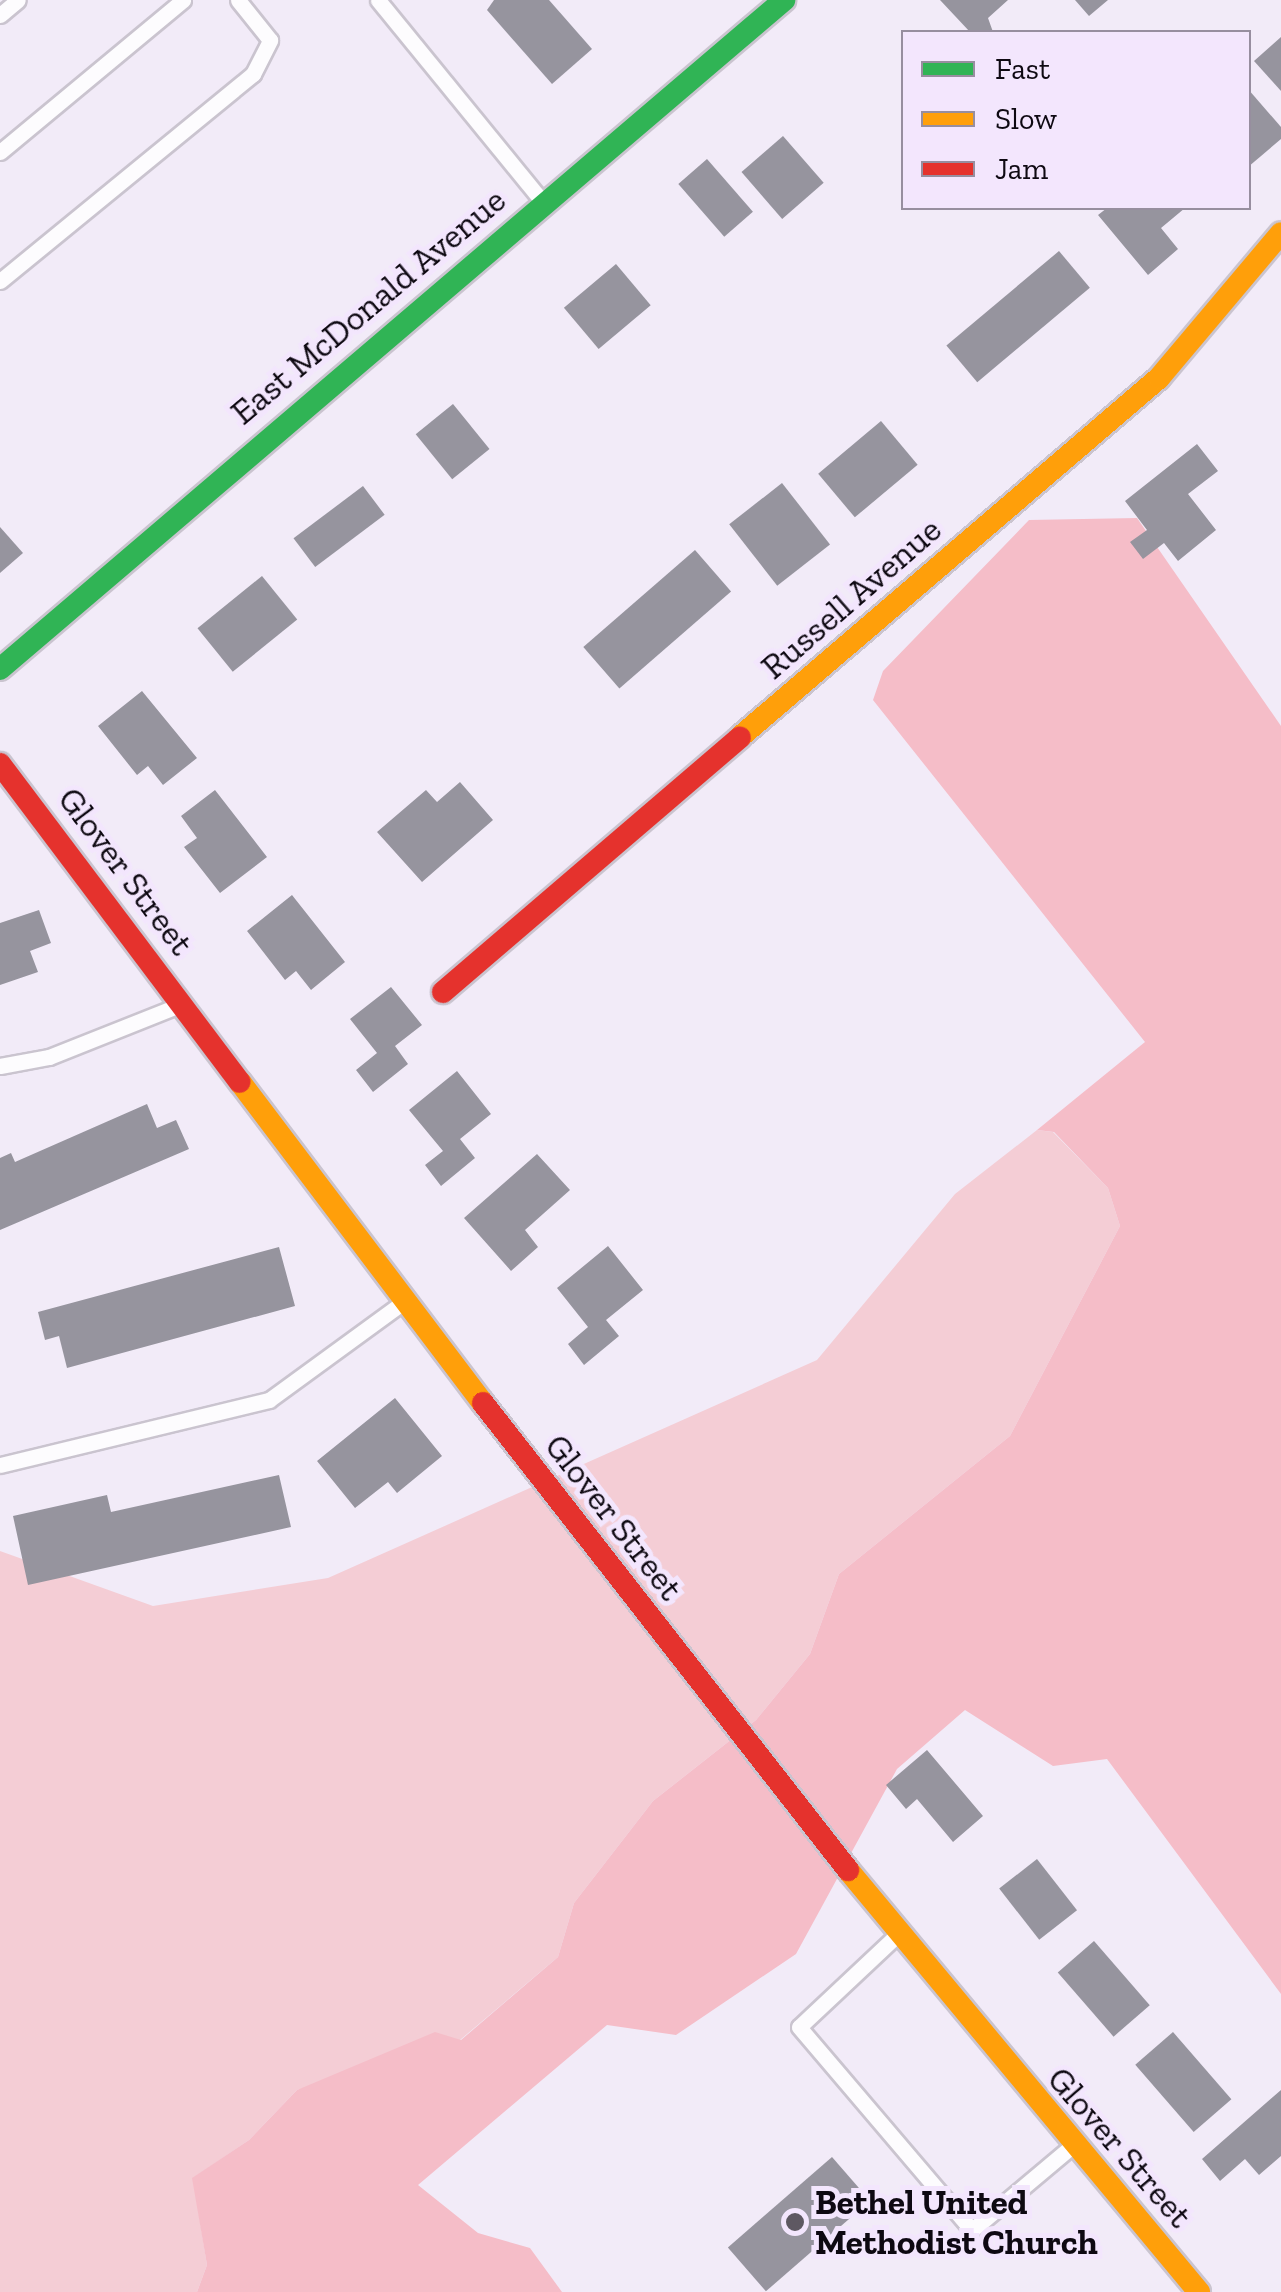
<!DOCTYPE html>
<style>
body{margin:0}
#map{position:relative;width:1281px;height:2292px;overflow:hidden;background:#f2ebf8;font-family:"Zilla Slab",serif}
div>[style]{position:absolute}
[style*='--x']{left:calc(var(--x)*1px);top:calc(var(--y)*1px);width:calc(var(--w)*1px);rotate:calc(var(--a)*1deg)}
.green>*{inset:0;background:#f4cdd5}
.forest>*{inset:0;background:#f5bdc8}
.building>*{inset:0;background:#96949e;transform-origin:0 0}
.roads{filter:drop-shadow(2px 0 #cac4cf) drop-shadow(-2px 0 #cac4cf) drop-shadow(0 2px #cac4cf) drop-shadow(0 -2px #cac4cf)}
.lane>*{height:15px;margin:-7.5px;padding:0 7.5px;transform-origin:7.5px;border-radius:7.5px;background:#fdfcfe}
.fast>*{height:22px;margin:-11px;padding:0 11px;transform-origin:11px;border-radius:11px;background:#30b455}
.slow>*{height:22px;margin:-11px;padding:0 11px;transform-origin:11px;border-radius:11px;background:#ff9f0a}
.jam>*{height:22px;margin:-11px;padding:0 11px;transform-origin:11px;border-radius:11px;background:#e5322d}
.dots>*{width:28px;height:28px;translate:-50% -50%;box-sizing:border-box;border:5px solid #f3e6fd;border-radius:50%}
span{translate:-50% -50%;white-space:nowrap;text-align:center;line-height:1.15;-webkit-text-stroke:10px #f3e6fd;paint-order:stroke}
.street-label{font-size:35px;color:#0e0912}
.poi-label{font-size:35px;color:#0e0912;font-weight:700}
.left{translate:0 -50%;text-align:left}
.legend{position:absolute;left:901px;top:30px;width:350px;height:180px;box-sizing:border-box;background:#f3e6fd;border:2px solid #978e9f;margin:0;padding:12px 18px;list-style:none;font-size:30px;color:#0e0912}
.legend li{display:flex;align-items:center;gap:20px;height:50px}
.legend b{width:50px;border:2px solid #978e9f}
</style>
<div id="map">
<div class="green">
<i style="clip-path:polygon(1037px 1130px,1053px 1132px,1108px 1188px,1120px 1226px,1010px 1436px,839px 1574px,810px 1654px,756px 1720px,653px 1801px,574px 1903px,558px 1957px,460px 2040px,297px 2090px,249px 2140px,193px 2178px,207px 2265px,197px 2292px,0 2292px,0 1551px,153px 1606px,328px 1578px,817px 1360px,955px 1194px)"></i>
</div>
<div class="forest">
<i style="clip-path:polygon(1137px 518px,1281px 726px,1281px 1994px,1107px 1759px,1053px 1766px,965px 1710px,897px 1769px,796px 1954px,676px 2035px,607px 2025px,418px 2185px,478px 2233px,530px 2248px,562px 2292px,197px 2292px,207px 2265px,192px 2178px,249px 2140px,297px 2090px,435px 2032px,461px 2040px,558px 1957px,574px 1903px,653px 1801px,756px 1720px,810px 1654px,839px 1574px,1010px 1436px,1120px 1226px,1108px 1188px,1054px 1132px,1037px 1130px,1145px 1042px,873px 700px,883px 671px,1029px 520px)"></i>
</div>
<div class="building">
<i style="clip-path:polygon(494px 0,549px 0,592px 49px,552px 84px,487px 10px)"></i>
<i style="clip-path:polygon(940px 0,1008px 0,988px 18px,993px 32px,970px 32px)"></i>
<i style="clip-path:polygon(1075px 0,1108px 0,1089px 16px)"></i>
<i style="clip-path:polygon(1281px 37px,1281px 91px,1254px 61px)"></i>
<i style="clip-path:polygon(1248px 89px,1281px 127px,1281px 139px,1248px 167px)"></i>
<i style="left:783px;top:136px;width:62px;height:55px;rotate:49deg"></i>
<i style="left:707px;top:159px;width:70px;height:38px;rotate:49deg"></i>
<i style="clip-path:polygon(1107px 208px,1185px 208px,1161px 228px,1178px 249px,1148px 275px,1098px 215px)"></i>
<i style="left:1059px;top:251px;width:48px;height:147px;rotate:50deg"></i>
<i style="left:616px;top:264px;width:54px;height:68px;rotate:50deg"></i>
<i style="left:453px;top:404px;width:58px;height:48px;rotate:51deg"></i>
<i style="left:881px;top:421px;width:57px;height:82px;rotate:50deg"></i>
<i style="clip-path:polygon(1197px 444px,1218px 471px,1188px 494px,1216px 530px,1178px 561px,1164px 543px,1143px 559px,1130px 542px,1147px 530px,1125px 501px)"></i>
<i style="left:782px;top:483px;width:78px;height:67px;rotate:52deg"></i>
<i style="left:363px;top:486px;width:36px;height:87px;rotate:53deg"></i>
<i style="clip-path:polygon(0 527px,23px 553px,0 573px)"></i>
<i style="left:695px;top:550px;width:55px;height:148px;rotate:49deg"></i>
<i style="left:262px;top:576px;width:56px;height:83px;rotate:51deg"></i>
<i style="clip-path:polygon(142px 691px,197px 758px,163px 785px,148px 766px,137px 775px,98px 726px)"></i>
<i style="clip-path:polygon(460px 782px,493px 820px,422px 882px,377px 832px,426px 790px,437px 802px)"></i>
<i style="clip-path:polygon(215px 790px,267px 857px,220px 893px,184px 847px,197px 838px,181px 816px)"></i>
<i style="clip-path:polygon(292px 895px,345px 962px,311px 990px,296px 971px,285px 980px,247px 931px)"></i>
<i style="clip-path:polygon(39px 910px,51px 943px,30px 951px,38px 972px,0 985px,0 923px)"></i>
<i style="clip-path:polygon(391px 987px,422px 1025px,395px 1046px,408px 1064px,373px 1092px,356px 1070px,377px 1053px,350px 1019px)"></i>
<i style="clip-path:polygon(457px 1071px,491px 1114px,460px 1139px,475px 1158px,441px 1186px,425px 1165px,443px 1151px,409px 1110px)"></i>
<i style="clip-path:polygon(147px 1104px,157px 1128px,176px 1120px,189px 1149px,0 1230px,0 1158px,11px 1153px,15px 1162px)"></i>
<i style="clip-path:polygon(537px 1154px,570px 1190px,525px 1230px,538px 1247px,511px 1271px,464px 1218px)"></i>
<i style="clip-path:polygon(608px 1246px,643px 1290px,606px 1320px,619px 1336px,584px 1365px,568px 1344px,588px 1327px,557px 1288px)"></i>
<i style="clip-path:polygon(279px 1247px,295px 1306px,67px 1368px,59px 1336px,45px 1340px,38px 1312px)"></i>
<i style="clip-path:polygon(395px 1398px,442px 1456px,397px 1493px,388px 1482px,355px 1508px,317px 1461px)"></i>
<i style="clip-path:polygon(279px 1475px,291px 1527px,28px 1585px,13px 1516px,107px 1495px,111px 1512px)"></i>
<i style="clip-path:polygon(927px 1750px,983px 1816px,953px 1842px,917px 1799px,906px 1809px,886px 1785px)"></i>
<i style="left:1037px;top:1859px;width:65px;height:48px;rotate:52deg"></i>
<i style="left:1094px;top:1941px;width:85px;height:48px;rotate:49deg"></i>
<i style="left:1173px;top:2032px;width:89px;height:50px;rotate:49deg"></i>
<i style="clip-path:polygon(1281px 2090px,1281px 2156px,1259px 2175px,1245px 2159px,1220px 2181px,1202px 2159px)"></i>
<i style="left:832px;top:2157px;width:58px;height:138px;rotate:49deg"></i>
</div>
<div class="roads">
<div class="lane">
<i style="--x:378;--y:0;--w:261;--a:50.8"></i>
<i style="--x:0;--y:15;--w:23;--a:-40"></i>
<i style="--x:0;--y:152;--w:238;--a:-39.7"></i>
<i style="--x:0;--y:281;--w:327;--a:-39.3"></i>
<i style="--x:253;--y:74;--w:38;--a:-63"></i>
<i style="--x:270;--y:40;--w:51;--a:-128.7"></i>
<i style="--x:0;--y:1066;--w:50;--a:-10.4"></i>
<i style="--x:49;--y:1057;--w:141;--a:-21.7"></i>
<i style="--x:0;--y:1465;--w:277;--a:-13.6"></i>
<i style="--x:269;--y:1400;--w:168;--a:-36.1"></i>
<i style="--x:897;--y:1935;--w:134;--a:136.8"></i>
<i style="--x:799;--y:2027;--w:267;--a:49.6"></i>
<i style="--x:972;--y:2230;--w:129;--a:-40"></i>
</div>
<div class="fast">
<i style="--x:0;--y:669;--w:1031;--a:-40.47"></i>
</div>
<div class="slow">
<i style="--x:740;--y:737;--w:552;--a:-40.59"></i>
<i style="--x:1159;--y:378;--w:189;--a:-49.9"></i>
<i style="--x:240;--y:1082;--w:403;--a:52.9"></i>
<i style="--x:848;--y:1870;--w:549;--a:50.25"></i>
</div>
<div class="jam">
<i style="--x:0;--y:764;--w:398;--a:53"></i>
<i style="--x:443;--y:992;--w:391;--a:-40.6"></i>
<i style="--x:483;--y:1403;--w:593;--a:51.99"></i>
</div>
</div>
<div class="dots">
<i style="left:795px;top:2222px;background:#5e5862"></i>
</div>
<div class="street-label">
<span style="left:368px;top:306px;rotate:-40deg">East McDonald Avenue</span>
<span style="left:851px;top:598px;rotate:-41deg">Russell Avenue</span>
<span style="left:126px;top:871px;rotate:53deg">Glover Street</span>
<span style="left:614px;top:1517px;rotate:52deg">Glover Street</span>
<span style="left:1120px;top:2147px;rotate:49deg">Glover Street</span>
</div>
<div class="poi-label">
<span class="left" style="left:815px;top:2222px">Bethel United<br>Methodist Church</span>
</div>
<ul class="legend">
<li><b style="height:12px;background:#30b455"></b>Fast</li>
<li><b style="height:12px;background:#ff9f0a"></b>Slow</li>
<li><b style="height:12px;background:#e5322d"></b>Jam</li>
</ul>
</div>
